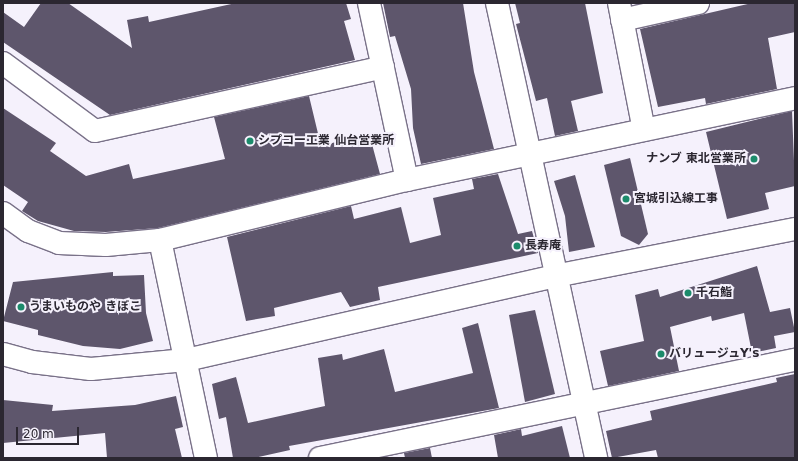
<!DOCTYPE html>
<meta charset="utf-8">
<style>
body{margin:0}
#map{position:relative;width:798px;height:461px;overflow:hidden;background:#f5f1fc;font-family:"DejaVu Sans","Noto Sans JP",sans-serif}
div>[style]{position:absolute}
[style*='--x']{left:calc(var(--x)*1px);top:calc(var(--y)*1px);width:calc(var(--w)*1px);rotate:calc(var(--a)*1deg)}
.building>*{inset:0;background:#5e566c}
.roads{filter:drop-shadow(1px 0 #797188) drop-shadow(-1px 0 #797188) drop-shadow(0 1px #797188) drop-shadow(0 -1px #797188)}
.minor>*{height:22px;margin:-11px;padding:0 11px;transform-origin:11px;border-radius:11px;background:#fff}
.dots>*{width:11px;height:11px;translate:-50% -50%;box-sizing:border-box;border:2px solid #f5f1fc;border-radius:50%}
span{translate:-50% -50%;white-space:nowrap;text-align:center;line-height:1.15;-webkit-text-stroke:4px #f5f1fc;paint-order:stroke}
.poi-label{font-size:12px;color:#2b2731;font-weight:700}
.left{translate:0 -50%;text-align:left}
.right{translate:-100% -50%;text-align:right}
.frame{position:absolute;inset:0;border:4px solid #2b2731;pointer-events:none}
.scale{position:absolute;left:16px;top:427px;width:63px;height:18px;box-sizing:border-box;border:2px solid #2b2731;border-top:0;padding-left:5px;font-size:12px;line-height:14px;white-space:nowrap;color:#2b2731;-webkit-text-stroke:3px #f5f1fc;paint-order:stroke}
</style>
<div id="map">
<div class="building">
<i style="clip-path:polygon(41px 3px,68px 3px,132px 48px,127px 20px,148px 16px,149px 22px,236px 3px,346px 3px,351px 19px,344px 21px,355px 60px,110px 115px,3px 42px,3px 12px,24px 27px)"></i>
<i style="clip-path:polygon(383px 3px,463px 3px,474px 72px,494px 149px,421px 164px,413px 128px,411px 89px,395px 36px,390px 37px)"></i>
<i style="clip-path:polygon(515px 3px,585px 3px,603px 93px,571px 101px,578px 131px,555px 136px,547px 98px,536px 101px,516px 24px,520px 23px)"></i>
<i style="clip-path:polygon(752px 3px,795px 3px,795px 32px,768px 38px,777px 89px,706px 104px,705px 98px,658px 107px,640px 29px)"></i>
<i style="clip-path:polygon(309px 96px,321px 146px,369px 133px,380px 174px,158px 228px,106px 232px,74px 231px,38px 221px,22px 211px,28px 202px,3px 185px,3px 108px,56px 143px,50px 151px,86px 176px,129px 164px,133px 179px,225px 159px,214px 117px)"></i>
<i style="clip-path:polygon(792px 111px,795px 186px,765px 193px,769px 209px,727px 219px,706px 132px)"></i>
<i style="clip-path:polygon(630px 158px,648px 234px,639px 245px,621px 236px,604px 165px)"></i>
<i style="clip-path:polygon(498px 174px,518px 234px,532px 231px,538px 253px,378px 287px,380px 300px,350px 307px,341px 292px,274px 308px,275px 316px,246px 321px,227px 237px,351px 206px,354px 219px,401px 207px,410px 243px,441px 235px,433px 198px,474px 189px,472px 179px)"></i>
<i style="clip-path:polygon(575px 175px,595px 247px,569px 252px,565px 216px,554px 181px)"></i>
<i style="clip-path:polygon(757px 266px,770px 312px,790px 308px,795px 332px,774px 336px,776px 348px,752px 353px,744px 313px,712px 321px,711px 316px,670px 327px,679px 371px,608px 386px,600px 351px,644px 341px,635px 295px,658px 289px,660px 297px)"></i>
<i style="clip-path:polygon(113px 272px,113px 276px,144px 275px,146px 313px,153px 341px,120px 349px,83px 346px,38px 335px,38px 330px,3px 321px,13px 282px)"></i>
<i style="clip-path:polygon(535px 310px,555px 394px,525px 402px,509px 315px)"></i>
<i style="clip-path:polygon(478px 323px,499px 408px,289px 446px,290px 450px,254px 458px,233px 458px,226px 417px,219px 419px,212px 384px,236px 377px,248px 423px,325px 406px,318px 358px,342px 354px,343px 360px,384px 349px,395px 392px,473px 373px,462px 328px)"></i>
<i style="clip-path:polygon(795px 374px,795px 458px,658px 458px,656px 450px,612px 458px,606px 431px,652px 420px,650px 411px,777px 382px,776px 378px)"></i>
<i style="clip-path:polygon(176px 396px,183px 427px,175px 429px,182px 458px,107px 458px,105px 433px,3px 443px,3px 400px,53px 405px,52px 411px,135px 405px)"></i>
<i style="clip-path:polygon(562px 426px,570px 458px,498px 458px,494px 435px,521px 429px,522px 436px)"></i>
<i style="clip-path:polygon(430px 448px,432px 458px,405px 458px,404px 453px)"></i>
</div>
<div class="roads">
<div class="minor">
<i style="--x:369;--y:3;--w:181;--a:77.9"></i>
<i style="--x:497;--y:3;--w:466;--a:77.7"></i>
<i style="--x:619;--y:3;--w:129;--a:78.9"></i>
<i style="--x:622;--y:20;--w:78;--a:-12.6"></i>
<i style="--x:3;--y:63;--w:114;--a:36.5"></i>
<i style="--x:95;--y:131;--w:295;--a:-12.5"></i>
<i style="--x:3;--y:213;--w:31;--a:36"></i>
<i style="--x:28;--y:231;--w:33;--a:21"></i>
<i style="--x:59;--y:243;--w:47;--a:2.4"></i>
<i style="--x:106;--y:245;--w:54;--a:-5.3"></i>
<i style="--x:160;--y:240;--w:254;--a:-13.7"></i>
<i style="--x:407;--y:180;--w:397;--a:-11.9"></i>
<i style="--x:160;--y:240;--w:223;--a:78.1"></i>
<i style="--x:3;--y:354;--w:30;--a:15"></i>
<i style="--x:32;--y:362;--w:59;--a:6.8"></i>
<i style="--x:91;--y:369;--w:95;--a:-5.4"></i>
<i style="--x:186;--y:360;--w:378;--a:-12.8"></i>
<i style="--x:555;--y:276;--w:245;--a:-11.1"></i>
<i style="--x:320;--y:458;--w:485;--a:-11.7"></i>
</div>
</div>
<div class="dots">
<i style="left:250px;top:141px;background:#1c8b6b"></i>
<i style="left:754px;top:159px;background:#1c8b6b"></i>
<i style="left:626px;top:199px;background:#1c8b6b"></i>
<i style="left:517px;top:246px;background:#1c8b6b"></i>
<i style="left:688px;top:293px;background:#1c8b6b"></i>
<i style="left:21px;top:307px;background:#1c8b6b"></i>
<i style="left:661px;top:354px;background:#1c8b6b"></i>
</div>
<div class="poi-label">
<span class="left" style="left:258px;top:141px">シプコー工業 仙台営業所</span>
<span class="right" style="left:746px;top:159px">ナンブ 東北営業所</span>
<span class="left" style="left:634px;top:199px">宮城引込線工事</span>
<span class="left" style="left:525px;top:246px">長寿庵</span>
<span class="left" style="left:696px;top:293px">千石鮨</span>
<span class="left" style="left:29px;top:307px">うまいものや きぼこ</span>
<span class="left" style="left:669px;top:354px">バリュージュY's</span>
</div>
<div class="frame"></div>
<div class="scale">20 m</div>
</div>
